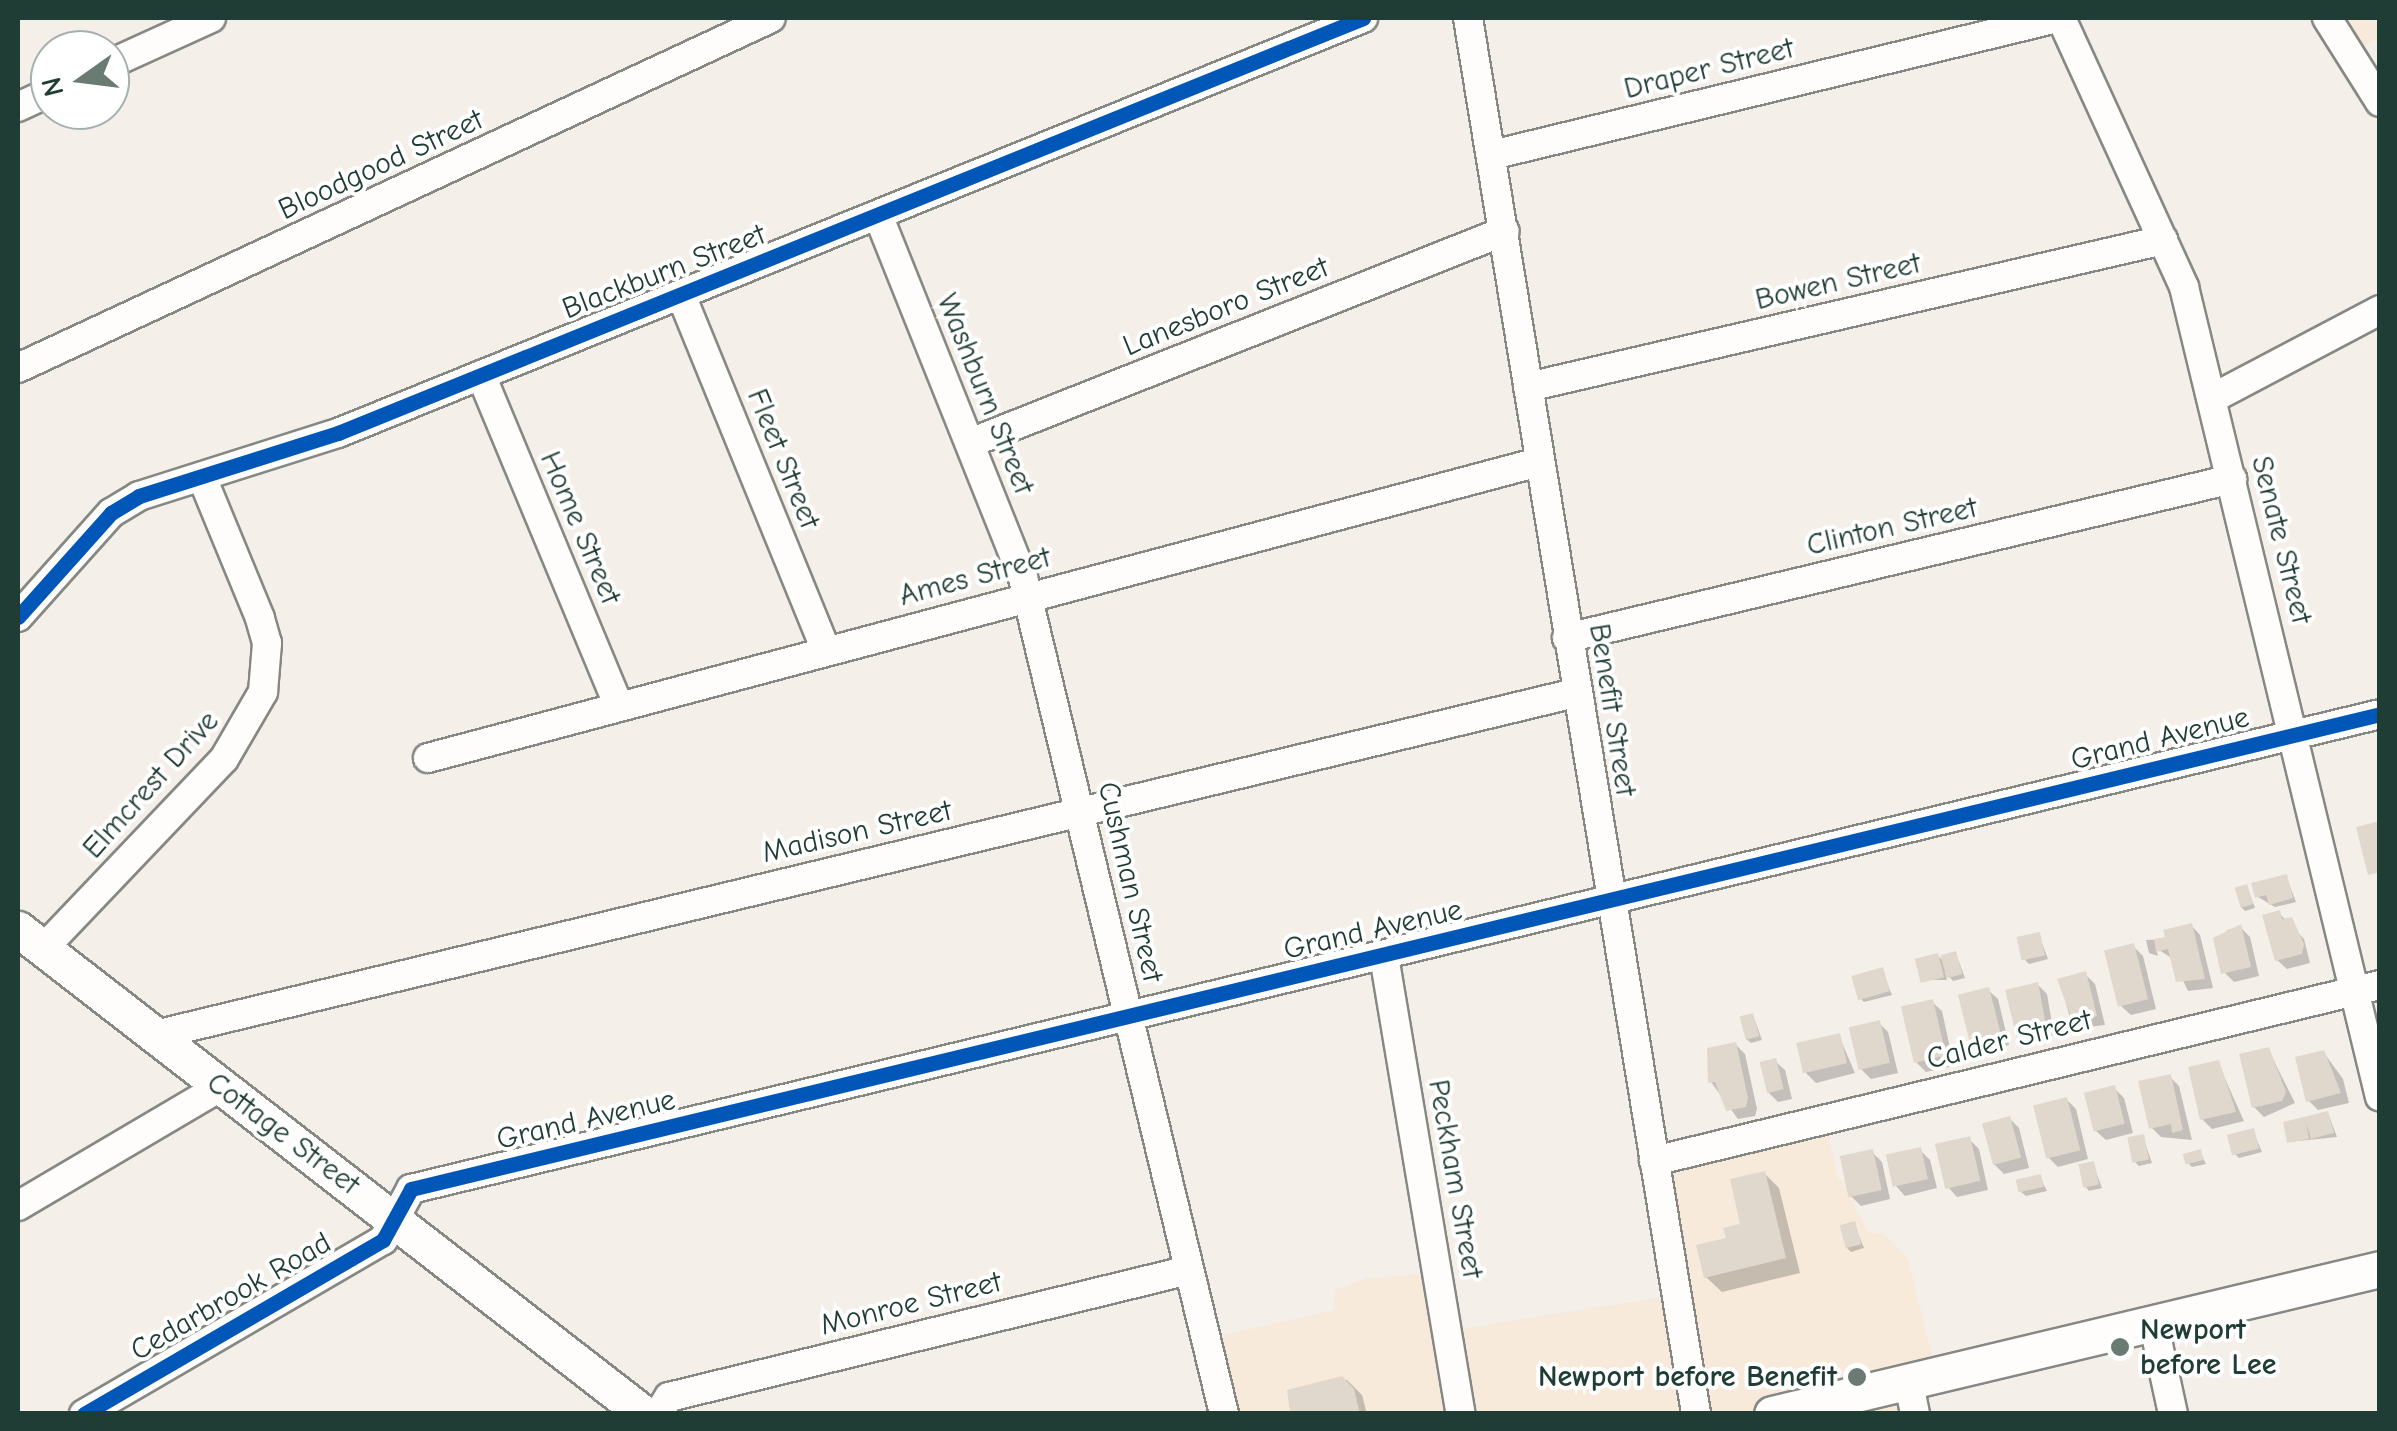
<!DOCTYPE html>
<style>
body{margin:0}
#map{position:relative;width:2397px;height:1431px;overflow:hidden;background:#f5efe9;font-family:"Comic Neue",sans-serif}
div>[style]{position:absolute}
[style*='--x']{left:calc(var(--x)*1px);top:calc(var(--y)*1px);width:calc(var(--w)*1px);rotate:calc(var(--a)*1deg)}
.built>*{inset:0;background:#f7eadb}
.shadow>*{inset:0;background:#0003}
.building>*{inset:0;background:#e0d8cd;transform-origin:0 0}
.roads{filter:drop-shadow(2px 0 #858883) drop-shadow(-2px 0 #858883) drop-shadow(0 2px #858883) drop-shadow(0 -2px #858883)}
.minor>*{height:28px;margin:-14px;padding:0 14px;transform-origin:14px;border-radius:14px;background:#fefdfc}
.major>*{height:35px;margin:-17.5px;padding:0 17.5px;transform-origin:17.5px;border-radius:17.5px;background:#fefdfc}
.cycleway>*{height:15px;margin:-7.5px;padding:0 7.5px;transform-origin:7.5px;border-radius:7.5px;background:#0057b8}
.dots>*{width:28px;height:28px;translate:-50% -50%;box-sizing:border-box;border:5px solid #fff;border-radius:50%}
span{translate:-50% -50%;white-space:nowrap;text-align:center;line-height:1.15;-webkit-text-stroke:8px #fff;paint-order:stroke}
.street-label{font-size:30px;color:#1f3d34}
.poi-label{font-size:30px;color:#1f3d34;font-weight:700}
.left{translate:0 -50%;text-align:left}
.right{translate:-100% -50%;text-align:right}
.frame{position:absolute;inset:0;border:20px solid #1f3d34;pointer-events:none}
.north{position:absolute;left:30px;top:30px;width:100px;height:100px;box-sizing:border-box;background:#fff;border:2px solid #a5b1ae;border-radius:50%;rotate:256deg;font-size:28px;font-weight:700;line-height:40px;text-align:center;color:#1f3d34}
.north::after{content:'';display:block;margin:auto;width:35px;height:45px;background:#6a7b73;clip-path:polygon(50% 0,100% 100%,50% 72%,0 100%)}
</style>
<div id="map">
<div class="built">
<i style="clip-path:polygon(2335px 18px,2379px 18px,2379px 38px,2357px 50px)"></i>
<i style="clip-path:polygon(1825px 1120px,1838px 1179px,1853px 1183px,1855px 1209px,1870px 1233px,1883px 1233px,1908px 1258px,1936px 1371px,1917px 1380px,1923px 1413px,1228px 1414px,1215px 1337px,1334px 1310px,1335px 1290px,1366px 1278px,1440px 1273px,1453px 1330px,1680px 1294px,1659px 1159px)"></i>
</div>
<div class="shadow">
<i style="clip-path:polygon(2286px 876px,2296px 902px,2275px 907px,2258px 897px)"></i>
<i style="clip-path:polygon(2247px 886px,2255px 908px,2245px 911px,2241px 907px)"></i>
<i style="clip-path:polygon(2279px 913px,2304px 939px,2310px 963px,2287px 969px,2277px 960px)"></i>
<i style="clip-path:polygon(2191px 925px,2200px 935px,2213px 988px,2188px 991px,2173px 959px,2156px 948px,2158px 956px,2149px 953px,2146px 940px,2168px 939px)"></i>
<i style="clip-path:polygon(2240px 927px,2250px 937px,2259px 976px,2234px 982px,2224px 972px,2227px 930px)"></i>
<i style="clip-path:polygon(2039px 935px,2048px 959px,2029px 964px,2025px 960px)"></i>
<i style="clip-path:polygon(2133px 946px,2143px 956px,2156px 1009px,2131px 1015px,2121px 1006px)"></i>
<i style="clip-path:polygon(1956px 954px,1965px 978px,1953px 981px,1945px 972px,1947px 980px,1923px 980px,1938px 956px,1946px 963px)"></i>
<i style="clip-path:polygon(1882px 970px,1892px 995px,1864px 1002px,1860px 998px)"></i>
<i style="clip-path:polygon(2085px 974px,2095px 984px,2105px 1025px,2080px 1028px,2070px 1018px,2060px 980px)"></i>
<i style="clip-path:polygon(2038px 985px,2047px 994px,2054px 1035px,2029px 1047px,2019px 1037px,2008px 992px)"></i>
<i style="clip-path:polygon(1988px 990px,1998px 999px,2009px 1045px,1981px 1051px,1972px 1042px)"></i>
<i style="clip-path:polygon(1932px 1002px,1942px 1011px,1954px 1066px,1926px 1072px,1916px 1062px)"></i>
<i style="clip-path:polygon(1753px 1015px,1762px 1040px,1751px 1043px,1746px 1039px)"></i>
<i style="clip-path:polygon(1879px 1023px,1888px 1032px,1898px 1073px,1871px 1079px,1861px 1069px)"></i>
<i style="clip-path:polygon(1839px 1036px,1855px 1073px,1816px 1083px,1806px 1073px)"></i>
<i style="clip-path:polygon(1735px 1044px,1745px 1054px,1757px 1109px,1755px 1116px,1738px 1119px,1711px 1082px)"></i>
<i style="clip-path:polygon(2268px 1049px,2295px 1103px,2264px 1117px,2254px 1107px)"></i>
<i style="clip-path:polygon(2324px 1053px,2343px 1079px,2349px 1103px,2318px 1110px,2308px 1100px)"></i>
<i style="clip-path:polygon(1775px 1061px,1785px 1070px,1792px 1099px,1778px 1102px,1768px 1092px)"></i>
<i style="clip-path:polygon(2218px 1063px,2244px 1121px,2212px 1129px,2202px 1119px)"></i>
<i style="clip-path:polygon(2170px 1077px,2179px 1086px,2192px 1140px,2161px 1137px,2152px 1128px)"></i>
<i style="clip-path:polygon(2114px 1088px,2124px 1098px,2133px 1133px,2106px 1140px,2096px 1131px)"></i>
<i style="clip-path:polygon(2067px 1100px,2076px 1109px,2088px 1159px,2058px 1167px,2048px 1157px)"></i>
<i style="clip-path:polygon(2328px 1113px,2337px 1137px,2289px 1142px,2286px 1124px)"></i>
<i style="clip-path:polygon(2010px 1119px,2019px 1128px,2029px 1168px,2004px 1174px,1994px 1164px)"></i>
<i style="clip-path:polygon(2253px 1131px,2262px 1152px,2239px 1158px,2235px 1154px)"></i>
<i style="clip-path:polygon(2143px 1137px,2152px 1163px,2139px 1166px,2135px 1162px)"></i>
<i style="clip-path:polygon(1969px 1139px,1979px 1149px,1988px 1190px,1957px 1197px,1948px 1187px)"></i>
<i style="clip-path:polygon(1920px 1150px,1930px 1160px,1937px 1188px,1905px 1196px,1896px 1186px)"></i>
<i style="clip-path:polygon(1872px 1152px,1882px 1162px,1890px 1199px,1861px 1206px,1851px 1196px)"></i>
<i style="clip-path:polygon(2200px 1152px,2206px 1164px,2192px 1167px,2188px 1163px)"></i>
<i style="clip-path:polygon(2093px 1164px,2102px 1188px,2089px 1191px,2085px 1186px)"></i>
<i style="clip-path:polygon(1764px 1173px,1779px 1188px,1800px 1273px,1722px 1292px,1706px 1277px,1743px 1225px)"></i>
<i style="clip-path:polygon(2040px 1177px,2047px 1191px,2026px 1196px,2021px 1192px)"></i>
<i style="clip-path:polygon(1854px 1224px,1864px 1248px,1851px 1252px,1847px 1248px)"></i>
<i style="clip-path:polygon(1347px 1380px,1362px 1395px,1367px 1414px,1296px 1414px,1290px 1392px)"></i>
</div>
<div class="building">
<i style="clip-path:polygon(2380px 821px,2380px 872px,2368px 875px,2356px 827px)"></i>
<i style="clip-path:polygon(2287px 874px,2293px 898px,2269px 905px,2266px 895px,2255px 898px,2251px 883px)"></i>
<i style="left:2247px;top:884px;width:21px;height:13px;rotate:73deg"></i>
<i style="clip-path:polygon(2280px 910px,2282px 919px,2292px 917px,2304px 944px,2302px 954px,2275px 961px,2262px 915px)"></i>
<i style="clip-path:polygon(2192px 923px,2205px 979px,2176px 982px,2168px 949px,2156px 952px,2154px 939px,2165px 937px,2163px 930px)"></i>
<i style="clip-path:polygon(2241px 924px,2251px 967px,2221px 974px,2213px 938px)"></i>
<i style="left:2040px;top:932px;width:24px;height:24px;rotate:78deg"></i>
<i style="left:2134px;top:943px;width:58px;height:31px;rotate:76deg"></i>
<i style="left:1956px;top:951px;width:24px;height:16px;rotate:75deg"></i>
<i style="left:1938px;top:953px;width:25px;height:24px;rotate:76deg"></i>
<i style="left:1883px;top:967px;width:25px;height:33px;rotate:74deg"></i>
<i style="clip-path:polygon(2086px 971px,2097px 1016px,2073px 1022px,2057px 979px)"></i>
<i style="clip-path:polygon(2038px 982px,2046px 1025px,2017px 1038px,2005px 990px)"></i>
<i style="left:1989px;top:987px;width:50px;height:32px;rotate:76deg"></i>
<i style="left:1933px;top:999px;width:58px;height:33px;rotate:77deg"></i>
<i style="left:1753px;top:1013px;width:24px;height:14px;rotate:75deg"></i>
<i style="left:1880px;top:1020px;width:44px;height:32px;rotate:77deg"></i>
<i style="left:1840px;top:1033px;width:31px;height:45px;rotate:77deg"></i>
<i style="clip-path:polygon(1736px 1042px,1748px 1098px,1746px 1107px,1726px 1111px,1715px 1082px,1708px 1083px,1707px 1048px)"></i>
<i style="clip-path:polygon(2269px 1047px,2286px 1092px,2282px 1101px,2252px 1108px,2239px 1054px)"></i>
<i style="clip-path:polygon(2324px 1050px,2341px 1093px,2306px 1102px,2295px 1057px)"></i>
<i style="left:1776px;top:1058px;width:32px;height:17px;rotate:76deg"></i>
<i style="clip-path:polygon(2219px 1060px,2236px 1112px,2200px 1120px,2188px 1067px)"></i>
<i style="clip-path:polygon(2171px 1074px,2183px 1130px,2172px 1133px,2171px 1124px,2149px 1129px,2138px 1081px)"></i>
<i style="left:2115px;top:1085px;width:40px;height:32px;rotate:76deg"></i>
<i style="left:2067px;top:1097px;width:55px;height:35px;rotate:76deg"></i>
<i style="clip-path:polygon(2328px 1111px,2334px 1133px,2311px 1139px,2306px 1123px,2309px 1139px,2287px 1143px,2283px 1122px)"></i>
<i style="left:2010px;top:1116px;width:43px;height:29px;rotate:75deg"></i>
<i style="left:2254px;top:1128px;width:21px;height:28px;rotate:76deg"></i>
<i style="left:2144px;top:1134px;width:26px;height:17px;rotate:79deg"></i>
<i style="left:1970px;top:1136px;width:46px;height:36px;rotate:77deg"></i>
<i style="left:1921px;top:1147px;width:33px;height:36px;rotate:78deg"></i>
<i style="left:1873px;top:1149px;width:42px;height:34px;rotate:78deg"></i>
<i style="left:2201px;top:1149px;width:11px;height:19px;rotate:75deg"></i>
<i style="left:2094px;top:1161px;width:24px;height:16px;rotate:78deg"></i>
<i style="clip-path:polygon(1765px 1171px,1786px 1258px,1704px 1278px,1696px 1245px,1726px 1238px,1723px 1228px,1740px 1224px,1730px 1179px)"></i>
<i style="left:2041px;top:1174px;width:13px;height:26px;rotate:77deg"></i>
<i style="left:1855px;top:1221px;width:24px;height:16px;rotate:75deg"></i>
<i style="clip-path:polygon(1342px 1376px,1354px 1389px,1360px 1414px,1290px 1414px,1287px 1390px)"></i>
</div>
<div class="roads">
<div class="minor">
<i style="--x:1468;--y:18;--w:1414;--a:80.72"></i>
<i style="--x:2061;--y:18;--w:296;--a:65.4"></i>
<i style="--x:2184;--y:287;--w:833;--a:76.4"></i>
<i style="--x:2327;--y:18;--w:99;--a:57.8"></i>
<i style="--x:110;--y:64;--w:111;--a:-24.5"></i>
<i style="--x:18;--y:107;--w:35;--a:-25"></i>
<i style="--x:1492;--y:155;--w:581;--a:-13.63"></i>
<i style="--x:878;--y:215;--w:391;--a:68.2"></i>
<i style="--x:1023;--y:578;--w:860;--a:76.48"></i>
<i style="--x:681;--y:295;--w:381;--a:67.8"></i>
<i style="--x:18;--y:368;--w:830;--a:-24.93"></i>
<i style="--x:481;--y:375;--w:359;--a:67.4"></i>
<i style="--x:1528;--y:387;--w:652;--a:-13.03"></i>
<i style="--x:2213;--y:398;--w:189;--a:-27.8"></i>
<i style="--x:970;--y:443;--w:575;--a:-21.62"></i>
<i style="--x:18;--y:617;--w:140;--a:-48.2"></i>
<i style="--x:111;--y:513;--w:33;--a:-31"></i>
<i style="--x:139;--y:496;--w:209;--a:-17.6"></i>
<i style="--x:338;--y:433;--w:1106;--a:-22.04"></i>
<i style="--x:1567;--y:638;--w:684;--a:-13.45"></i>
<i style="--x:428;--y:758;--w:1150;--a:-14.92"></i>
<i style="--x:43;--y:949;--w:262;--a:-46.4"></i>
<i style="--x:224;--y:759;--w:78;--a:-59.8"></i>
<i style="--x:263;--y:692;--w:49;--a:-85.3"></i>
<i style="--x:267;--y:643;--w:26;--a:-106"></i>
<i style="--x:260;--y:618;--w:152;--a:-112.4"></i>
<i style="--x:1384;--y:956;--w:464;--a:80.5"></i>
<i style="--x:155;--y:1035;--w:1461;--a:-13.54"></i>
<i style="--x:1654;--y:1161;--w:747;--a:-13.63"></i>
<i style="--x:18;--y:1206;--w:234;--a:-30.5"></i>
<i style="--x:2154;--y:1326;--w:90;--a:77.8"></i>
<i style="--x:1909;--y:1383;--w:32;--a:79"></i>
<i style="--x:84;--y:1414;--w:346;--a:-30.2"></i>
<i style="--x:383;--y:1240;--w:58;--a:-61.2"></i>
<i style="--x:411;--y:1189;--w:2025;--a:-13.56"></i>
<i style="--x:658;--y:1414;--w:20;--a:-57"></i>
<i style="--x:669;--y:1397;--w:535;--a:-13.72"></i>
</div>
<div class="major">
<i style="--x:18;--y:929;--w:792;--a:37.77"></i>
<i style="--x:1772;--y:1414;--w:625;--a:-13.41"></i>
</div>
</div>
<div class="cycleway">
<i style="--x:18;--y:617;--w:140;--a:-48.2"></i>
<i style="--x:111;--y:513;--w:33;--a:-31"></i>
<i style="--x:139;--y:496;--w:209;--a:-17.6"></i>
<i style="--x:338;--y:433;--w:1106;--a:-22.04"></i>
<i style="--x:84;--y:1414;--w:346;--a:-30.2"></i>
<i style="--x:383;--y:1240;--w:58;--a:-61.2"></i>
<i style="--x:411;--y:1189;--w:2025;--a:-13.56"></i>
</div>
<div class="dots">
<i style="left:2120px;top:1347px;background:#6a7b73"></i>
<i style="left:1857px;top:1377px;background:#6a7b73"></i>
</div>
<div class="street-label">
<span style="left:1709px;top:69px;rotate:-14deg">Draper Street</span>
<span style="left:381px;top:165px;rotate:-25deg">Bloodgood Street</span>
<span style="left:664px;top:272px;rotate:-21deg">Blackburn Street</span>
<span style="left:1838px;top:282px;rotate:-13deg">Bowen Street</span>
<span style="left:1226px;top:307px;rotate:-22deg">Lanesboro Street</span>
<span style="left:985px;top:394px;rotate:68deg">Washburn Street</span>
<span style="left:783px;top:459px;rotate:68deg">Fleet Street</span>
<span style="left:1892px;top:527px;rotate:-13deg">Clinton Street</span>
<span style="left:580px;top:528px;rotate:67deg">Home Street</span>
<span style="left:2281px;top:540px;rotate:76deg">Senate Street</span>
<span style="left:975px;top:577px;rotate:-15deg">Ames Street</span>
<span style="left:1612px;top:710px;rotate:81deg">Benefit Street</span>
<span style="left:2160px;top:739px;rotate:-14deg">Grand Avenue</span>
<span style="left:151px;top:785px;rotate:-48deg">Elmcrest Drive</span>
<span style="left:857px;top:832px;rotate:-13deg">Madison Street</span>
<span style="left:1130px;top:882px;rotate:77deg">Cushman Street</span>
<span style="left:1373px;top:930px;rotate:-13deg">Grand Avenue</span>
<span style="left:2009px;top:1040px;rotate:-14deg">Calder Street</span>
<span style="left:586px;top:1120px;rotate:-13deg">Grand Avenue</span>
<span style="left:283px;top:1134px;rotate:37deg">Cottage Street</span>
<span style="left:1455px;top:1179px;rotate:80deg">Peckham Street</span>
<span style="left:231px;top:1297px;rotate:-30deg">Cedarbrook Road</span>
<span style="left:911px;top:1304px;rotate:-14deg">Monroe Street</span>
</div>
<div class="poi-label">
<span class="left" style="left:2140px;top:1347px">Newport<br>before Lee</span>
<span class="right" style="left:1837px;top:1377px">Newport before Benefit</span>
</div>
<div class="frame"></div>
<div class="north">N</div>
</div>
